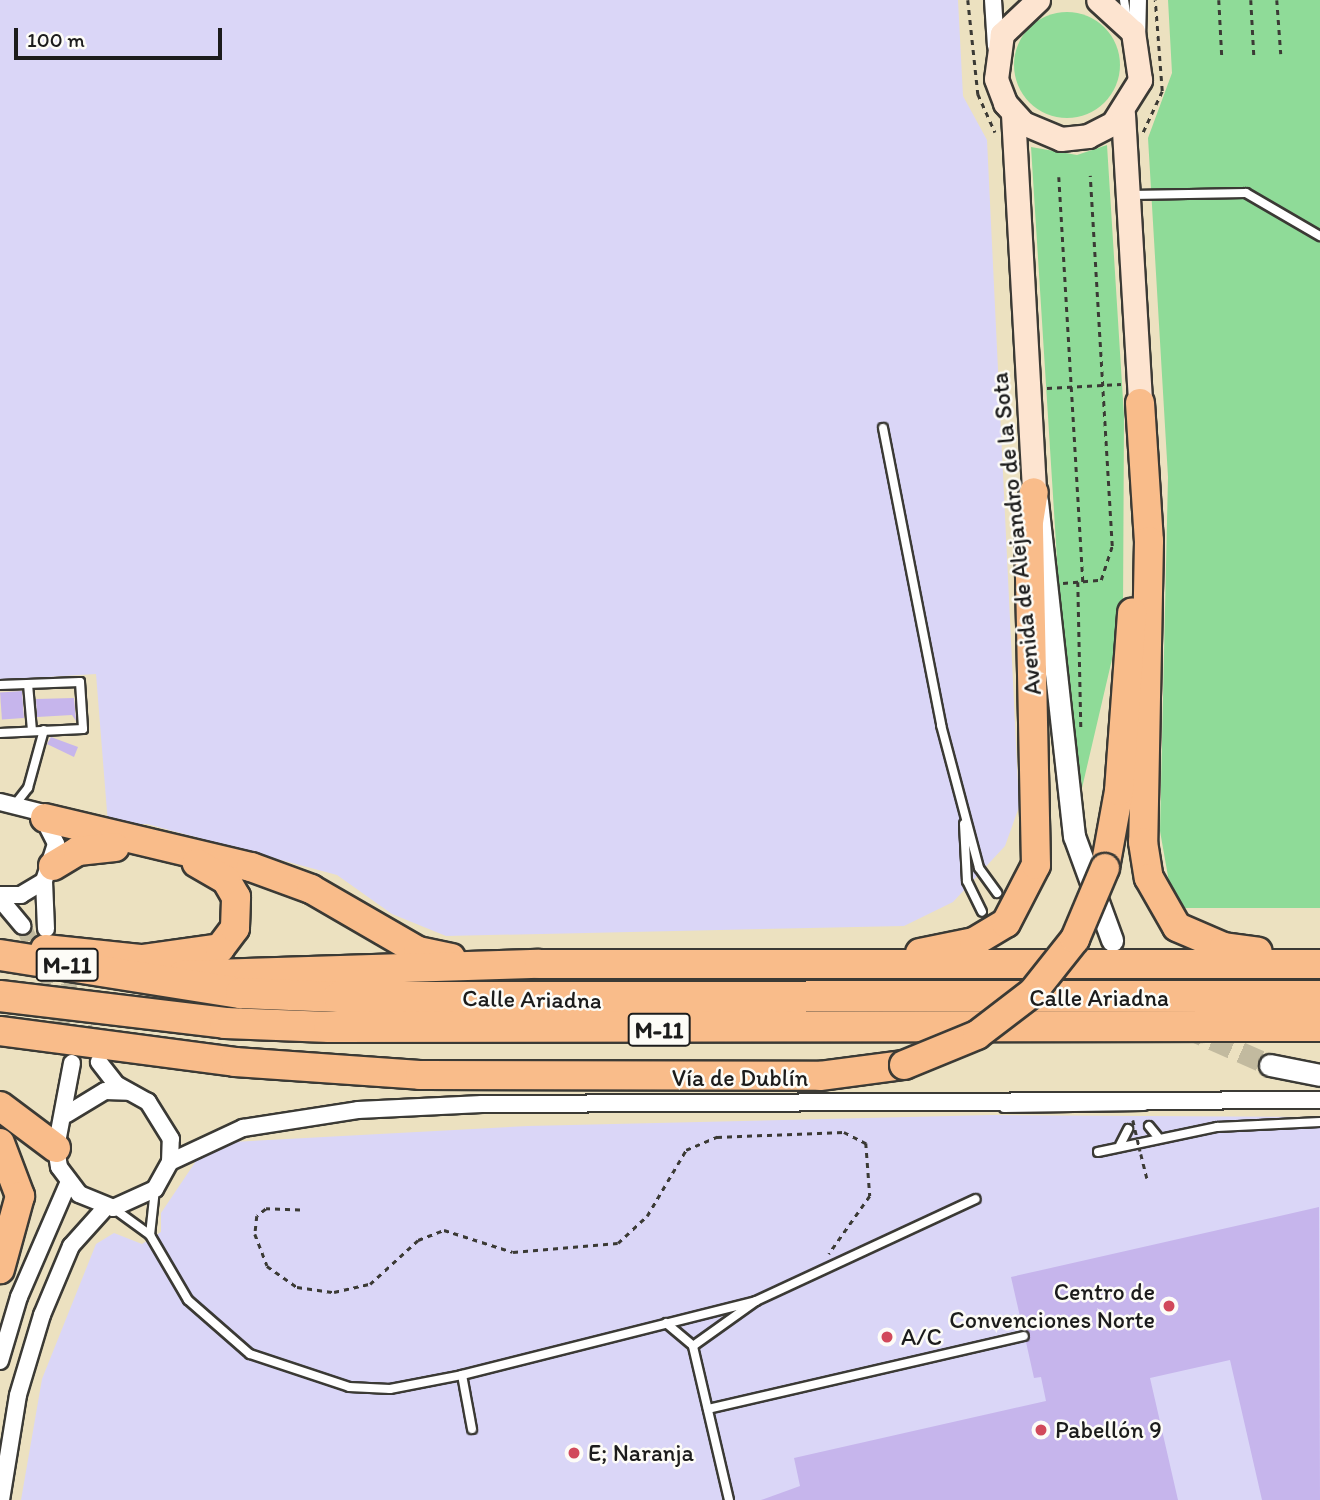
<!DOCTYPE html>
<meta charset="utf-8">
<style>
body{margin:0}
#map{position:relative;width:1320px;height:1500px;overflow:hidden;background:#ece1c0;font-family:Itim,sans-serif}
div>[style]{position:absolute}
[style*='--x']{left:calc(var(--x)*1px);top:calc(var(--y)*1px);width:calc(var(--w)*1px);rotate:calc(var(--a)*1deg)}
.built>*{inset:0;background:#dad6f7}
.green>*{inset:0;background:#8fdb98}
.round{border-radius:50%}
.building>*{inset:0;background:#c6b5ec;transform-origin:0 0}
.minor-tunnel>*{height:16px;margin-top:-8px;transform-origin:0;background:repeating-linear-gradient(90deg,#c2ba9f 0 16px,transparent 0 24px)}
.tertiary-tunnel>*{height:21px;margin-top:-10.5px;transform-origin:0;background:repeating-linear-gradient(90deg,#c2ba9f 0 21px,transparent 0 31px)}
.path>*{height:2.5px;margin-top:-1.25px;transform-origin:0;background:repeating-linear-gradient(90deg,#3b3a35 0 5px,transparent 0 10px)}
.roads{filter:drop-shadow(2px 0 #3b3a35) drop-shadow(-2px 0 #3b3a35) drop-shadow(0 2px #3b3a35) drop-shadow(0 -2px #3b3a35)}
.service>*{height:8px;margin:-4px;padding:0 4px;transform-origin:4px;border-radius:4px;background:#fff}
.minor>*{height:16px;margin:-8px;padding:0 8px;transform-origin:8px;border-radius:8px;background:#fff}
.tertiary>*{height:21px;margin:-10.5px;padding:0 10.5px;transform-origin:10.5px;border-radius:10.5px;background:#fff}
.secondary>*{height:23px;margin:-11.5px;padding:0 11.5px;transform-origin:11.5px;border-radius:11.5px;background:#fde4d0}
.trunk>*{height:28px;margin:-14px;padding:0 14px;transform-origin:14px;border-radius:14px;background:#f9bc8a}
.motorway>*{height:30px;margin:-15px;padding:0 15px;transform-origin:15px;border-radius:15px;background:#f9bc8a}
.path-bridge>*{height:2.5px;margin-top:-1.25px;transform-origin:0;background:repeating-linear-gradient(90deg,#3b3a35 0 5px,transparent 0 10px)}
.bridges{filter:drop-shadow(2px 0 #3b3a35) drop-shadow(-2px 0 #3b3a35) drop-shadow(0 2px #3b3a35) drop-shadow(0 -2px #3b3a35)}
.trunk-bridge>*{height:28px;margin:-14px;padding:0 14px;transform-origin:14px;border-radius:14px;background:#f9bc8a}
.dots>*{width:19px;height:19px;translate:-50% -50%;box-sizing:border-box;border:4px solid #fdfcf7;border-radius:50%}
span{translate:-50% -50%;white-space:nowrap;text-align:center;line-height:1.15;-webkit-text-stroke:5px #fdfcf7;paint-order:stroke}
.shield-label span{padding:2px 5px;background:#fdfcf7;border:2px solid;border-radius:5px;-webkit-text-stroke-width:0}
.shield-label{font-size:23px;color:#1c1c1c;font-weight:700}
.street-label{font-size:24px;color:#1c1c1c}
.poi-label{font-size:24px;color:#1c1c1c}
.right{translate:-100% -50%;text-align:right}
.left{translate:0 -50%;text-align:left}
.scale{position:absolute;left:14px;top:28px;width:208px;height:32px;box-sizing:border-box;border:4px solid #1c1c1c;border-top:0;padding-left:9px;font-size:21px;line-height:24px;white-space:nowrap;color:#1c1c1c;-webkit-text-stroke:5px #fdfcf7;paint-order:stroke}
</style>
<div id="map">
<div class="built">
<i style="clip-path:polygon(0 0,958px 0,963px 96px,987px 140px,1019px 807px,1005px 846px,953px 902px,904px 926px,446px 936px,392px 914px,337px 875px,147px 824px,108px 824px,96px 674px,0 680px)"></i>
<i style="clip-path:polygon(992px 1115px,1320px 1117px,1320px 1500px,21px 1500px,42px 1379px,96px 1244px,114px 1233px,142px 1244px,161px 1232px,161px 1213px,196px 1161px,232px 1142px,528px 1126px)"></i>
</div>
<div class="green">
<i style="clip-path:polygon(1168px 0,1320px 0,1320px 908px,1182px 908px,1169px 882px,1160px 831px,1168px 477px,1148px 138px,1172px 73px)"></i>
<i class="round" style="left:1014px;top:12px;width:106px;height:106px"></i>
<i style="clip-path:polygon(1107px 145px,1124px 416px,1123px 612px,1082px 788px,1060px 607px,1031px 147px,1077px 155px)"></i>
</div>
<div class="building">
<i style="left:22px;top:691px;width:27px;height:22px;rotate:86deg"></i>
<i style="clip-path:polygon(74px 698px,76px 721px,72px 715px,37px 717px,36px 699px)"></i>
<i style="clip-path:polygon(51px 737px,78px 747px,74px 757px,47px 744px)"></i>
<i style="clip-path:polygon(1319px 1207px,1320px 1500px,1262px 1500px,1230px 1360px,1150px 1378px,1178px 1500px,761px 1500px,800px 1486px,794px 1458px,1046px 1401px,1041px 1377px,1034px 1378px,1026px 1342px,1030px 1334px,1023px 1330px,1011px 1277px)"></i>
</div>
<div class="minor-tunnel">
<i style="--x:23;--y:926;--w:70;--a:64.5"></i>
<i style="--x:53;--y:989;--w:58;--a:76"></i>
<i style="--x:58;--y:960;--w:93;--a:68.7"></i>
</div>
<div class="tertiary-tunnel">
<i style="--x:1184;--y:1027;--w:94;--a:23.8"></i>
</div>
<div class="path">
<i style="--x:968;--y:0;--w:95;--a:83.9"></i>
<i style="--x:978;--y:94;--w:42;--a:65.9"></i>
<i style="--x:1219;--y:0;--w:57;--a:87"></i>
<i style="--x:1251;--y:0;--w:55;--a:86.9"></i>
<i style="--x:1277;--y:0;--w:54;--a:85.8"></i>
<i style="--x:1143;--y:132;--w:45;--a:-65.1"></i>
<i style="--x:1162;--y:91;--w:91;--a:-94.4"></i>
<i style="--x:1059;--y:177;--w:406;--a:86.6"></i>
<i style="--x:1047;--y:388;--w:74;--a:-3.1"></i>
<i style="--x:1078;--y:582;--w:146;--a:88.8"></i>
<i style="--x:1063;--y:583;--w:38;--a:-5"></i>
<i style="--x:1101;--y:580;--w:36;--a:-72"></i>
<i style="--x:1112;--y:546;--w:371;--a:-93.4"></i>
<i style="--x:1141;--y:1154;--w:25;--a:76"></i>
<i style="--x:300;--y:1210;--w:34;--a:-178"></i>
<i style="--x:266;--y:1209;--w:11;--a:142"></i>
<i style="--x:257;--y:1216;--w:18;--a:96"></i>
<i style="--x:255;--y:1234;--w:34;--a:69"></i>
<i style="--x:267;--y:1266;--w:37;--a:35"></i>
<i style="--x:297;--y:1287;--w:37;--a:8"></i>
<i style="--x:334;--y:1292;--w:37;--a:-13"></i>
<i style="--x:370;--y:1284;--w:65;--a:-42.5"></i>
<i style="--x:418;--y:1240;--w:28;--a:-21"></i>
<i style="--x:444;--y:1230;--w:72;--a:17.7"></i>
<i style="--x:513;--y:1252;--w:105;--a:-4.9"></i>
<i style="--x:618;--y:1243;--w:40;--a:-43"></i>
<i style="--x:647;--y:1216;--w:77;--a:-59.4"></i>
<i style="--x:686;--y:1150;--w:34;--a:-23"></i>
<i style="--x:717;--y:1137;--w:127;--a:-2.3"></i>
<i style="--x:844;--y:1132;--w:25;--a:27"></i>
<i style="--x:866;--y:1143;--w:53;--a:85.7"></i>
<i style="--x:870;--y:1196;--w:71;--a:125.3"></i>
</div>
<div class="roads">
<div class="service">
<i style="--x:1124;--y:0;--w:20;--a:81"></i>
<i style="--x:1131;--y:195;--w:115;--a:-1"></i>
<i style="--x:1246;--y:193;--w:86;--a:30.2"></i>
<i style="--x:883;--y:428;--w:303;--a:78.9"></i>
<i style="--x:941;--y:725;--w:148;--a:75.1"></i>
<i style="--x:979;--y:868;--w:31;--a:54"></i>
<i style="--x:28;--y:684;--w:47;--a:85.1"></i>
<i style="--x:0;--y:685;--w:80;--a:-2.1"></i>
<i style="--x:80;--y:682;--w:47;--a:86.3"></i>
<i style="--x:83;--y:729;--w:83;--a:177.2"></i>
<i style="--x:17;--y:802;--w:18;--a:-52"></i>
<i style="--x:28;--y:788;--w:60;--a:-74.6"></i>
<i style="--x:964;--y:824;--w:57;--a:87"></i>
<i style="--x:967;--y:881;--w:34;--a:64"></i>
<i style="--x:1004;--y:1108;--w:140;--a:-0.8"></i>
<i style="--x:1149;--y:1126;--w:13;--a:51"></i>
<i style="--x:1120;--y:1145;--w:18;--a:-63"></i>
<i style="--x:1098;--y:1152;--w:122;--a:-11.9"></i>
<i style="--x:1217;--y:1127;--w:103;--a:-2.8"></i>
<i style="--x:155;--y:1189;--w:46;--a:96.2"></i>
<i style="--x:150;--y:1235;--w:75;--a:59.7"></i>
<i style="--x:188;--y:1300;--w:82;--a:41.1"></i>
<i style="--x:250;--y:1354;--w:104;--a:18.4"></i>
<i style="--x:349;--y:1387;--w:41;--a:2.8"></i>
<i style="--x:390;--y:1389;--w:73;--a:-11"></i>
<i style="--x:462;--y:1375;--w:303;--a:-14.1"></i>
<i style="--x:113;--y:1208;--w:46;--a:36.1"></i>
<i style="--x:666;--y:1323;--w:35;--a:40"></i>
<i style="--x:462;--y:1375;--w:55;--a:79.5"></i>
<i style="--x:708;--y:1409;--w:324;--a:-13"></i>
<i style="--x:729;--y:1500;--w:158;--a:-103.2"></i>
<i style="--x:693;--y:1346;--w:77;--a:-35.5"></i>
<i style="--x:756;--y:1301;--w:242;--a:-24.9"></i>
</div>
<div class="minor">
<i style="--x:993;--y:0;--w:46;--a:86.3"></i>
<i style="--x:1137;--y:40;--w:40;--a:-88.6"></i>
<i style="--x:0;--y:802;--w:41;--a:14"></i>
<i style="--x:40;--y:812;--w:36;--a:63"></i>
<i style="--x:56;--y:844;--w:39;--a:108"></i>
<i style="--x:44;--y:881;--w:27;--a:149"></i>
<i style="--x:21;--y:895;--w:21;--a:180"></i>
<i style="--x:44;--y:881;--w:48;--a:87.6"></i>
<i style="--x:0;--y:899;--w:35;--a:50"></i>
<i style="--x:72;--y:1063;--w:86;--a:100.7"></i>
<i style="--x:56;--y:1148;--w:19;--a:81"></i>
<i style="--x:59;--y:1167;--w:34;--a:53"></i>
<i style="--x:79;--y:1194;--w:37;--a:22"></i>
<i style="--x:113;--y:1208;--w:46;--a:-24.3"></i>
<i style="--x:155;--y:1189;--w:31;--a:-61"></i>
<i style="--x:170;--y:1162;--w:23;--a:-88"></i>
<i style="--x:171;--y:1139;--w:44;--a:-121.9"></i>
<i style="--x:148;--y:1102;--w:37;--a:-151"></i>
<i style="--x:116;--y:1084;--w:28;--a:-128"></i>
<i style="--x:67;--y:1114;--w:44;--a:-31.2"></i>
<i style="--x:105;--y:1091;--w:23;--a:2"></i>
<i style="--x:170;--y:1162;--w:81;--a:-25"></i>
<i style="--x:243;--y:1128;--w:116;--a:-8.9"></i>
<i style="--x:358;--y:1110;--w:124;--a:-2.8"></i>
<i style="--x:482;--y:1104;--w:838;--a:-0.27"></i>
<i style="--x:0;--y:1361;--w:67;--a:-73.5"></i>
<i style="--x:19;--y:1297;--w:123;--a:-66.6"></i>
<i style="--x:1;--y:1500;--w:106;--a:-80.8"></i>
<i style="--x:18;--y:1395;--w:84;--a:-73.3"></i>
<i style="--x:42;--y:1315;--w:75;--a:-67.2"></i>
<i style="--x:71;--y:1246;--w:52;--a:-48.1"></i>
</div>
<div class="tertiary">
<i style="--x:1037;--y:501;--w:337;--a:83.7"></i>
<i style="--x:1074;--y:836;--w:111;--a:69.9"></i>
<i style="--x:1270;--y:1065;--w:51;--a:11.3"></i>
</div>
<div class="secondary">
<i style="--x:1038;--y:0;--w:50;--a:136.6"></i>
<i style="--x:1002;--y:34;--w:45;--a:97.6"></i>
<i style="--x:996;--y:79;--w:26;--a:69"></i>
<i style="--x:1005;--y:103;--w:27;--a:48"></i>
<i style="--x:1023;--y:123;--w:41;--a:22.8"></i>
<i style="--x:1061;--y:139;--w:27;--a:-6"></i>
<i style="--x:1088;--y:136;--w:28;--a:-27"></i>
<i style="--x:1113;--y:123;--w:51;--a:-57.9"></i>
<i style="--x:1140;--y:80;--w:49;--a:-98.3"></i>
<i style="--x:1133;--y:32;--w:47;--a:-137.6"></i>
<i style="--x:1013;--y:114;--w:379;--a:86.8"></i>
<i style="--x:1123;--y:114;--w:289;--a:86.6"></i>
</div>
<div class="trunk">
<i style="--x:1140;--y:403;--w:138;--a:86.3"></i>
<i style="--x:1149;--y:541;--w:301;--a:91.1"></i>
<i style="--x:1143;--y:842;--w:36;--a:81"></i>
<i style="--x:1149;--y:878;--w:56;--a:60.3"></i>
<i style="--x:1177;--y:927;--w:51;--a:23.1"></i>
<i style="--x:1224;--y:947;--w:34;--a:8"></i>
<i style="--x:45;--y:818;--w:212;--a:13.4"></i>
<i style="--x:251;--y:867;--w:64;--a:20.1"></i>
<i style="--x:311;--y:889;--w:124;--a:30.1"></i>
<i style="--x:418;--y:951;--w:34;--a:12"></i>
<i style="--x:53;--y:866;--w:29;--a:-31"></i>
<i style="--x:78;--y:851;--w:37;--a:-6"></i>
<i style="--x:1105;--y:868;--w:78;--a:-79.7"></i>
<i style="--x:1119;--y:791;--w:179;--a:-85.8"></i>
<i style="--x:45;--y:949;--w:98;--a:5.9"></i>
<i style="--x:142;--y:959;--w:79;--a:-8"></i>
<i style="--x:220;--y:948;--w:25;--a:-53"></i>
<i style="--x:235;--y:928;--w:31;--a:-88"></i>
<i style="--x:236;--y:897;--w:20;--a:-120"></i>
<i style="--x:226;--y:880;--w:34;--a:-150"></i>
<i style="--x:920;--y:953;--w:55;--a:-11.5"></i>
<i style="--x:974;--y:942;--w:37;--a:-31"></i>
<i style="--x:1006;--y:923;--w:65;--a:-62.7"></i>
<i style="--x:1036;--y:865;--w:343;--a:-91.2"></i>
<i style="--x:1029;--y:522;--w:30;--a:-81"></i>
<i style="--x:182;--y:975;--w:357;--a:-1.8"></i>
<i style="--x:539;--y:964;--w:781;--a:0"></i>
<i style="--x:0;--y:1031;--w:237;--a:7.5"></i>
<i style="--x:235;--y:1062;--w:185;--a:4"></i>
<i style="--x:420;--y:1075;--w:400;--a:0.1"></i>
<i style="--x:820;--y:1076;--w:85;--a:-7.5"></i>
<i style="--x:0;--y:1106;--w:70;--a:36.9"></i>
<i style="--x:0;--y:1143;--w:57;--a:69.3"></i>
<i style="--x:20;--y:1196;--w:76;--a:105.3"></i>
</div>
<div class="motorway">
<i style="--x:0;--y:955;--w:244;--a:9"></i>
<i style="--x:241;--y:993;--w:98;--a:2.3"></i>
<i style="--x:339;--y:997;--w:981;--a:-0.06"></i>
<i style="--x:0;--y:996;--w:227;--a:6.8"></i>
<i style="--x:225;--y:1023;--w:104;--a:2.2"></i>
<i style="--x:329;--y:1027;--w:991;--a:-0.06"></i>
</div>
</div>
<div class="path-bridge">
<i style="--x:1133;--y:1120;--w:32;--a:77"></i>
</div>
<div class="bridges">
<div class="trunk-bridge">
<i style="--x:904;--y:1065;--w:79;--a:-22.3"></i>
<i style="--x:977;--y:1035;--w:71;--a:-37.5"></i>
<i style="--x:1033;--y:992;--w:68;--a:-51.6"></i>
<i style="--x:1075;--y:939;--w:77;--a:-67.1"></i>
</div>
</div>
<div class="dots">
<i style="left:1169px;top:1306px;background:#d1495b"></i>
<i style="left:887px;top:1337px;background:#d1495b"></i>
<i style="left:1041px;top:1430px;background:#d1495b"></i>
<i style="left:574px;top:1453px;background:#d1495b"></i>
</div>
<div class="shield-label">
<span style="left:67px;top:965px">M-11</span>
<span style="left:659px;top:1030px">M-11</span>
</div>
<div class="street-label">
<span style="left:1016px;top:534px;rotate:-96deg">Avenida de Alejandro de la Sota</span>
<span style="left:1099px;top:998px">Calle Ariadna</span>
<span style="left:532px;top:999px;rotate:1deg">Calle Ariadna</span>
<span style="left:740px;top:1078px">Vía de Dublín</span>
</div>
<div class="poi-label">
<span class="right" style="left:1155px;top:1306px">Centro de<br>Convenciones Norte</span>
<span class="left" style="left:901px;top:1337px">A/C</span>
<span class="left" style="left:1055px;top:1430px">Pabellón 9</span>
<span class="left" style="left:588px;top:1453px">E; Naranja</span>
</div>
<div class="scale">100 m</div>
</div>
